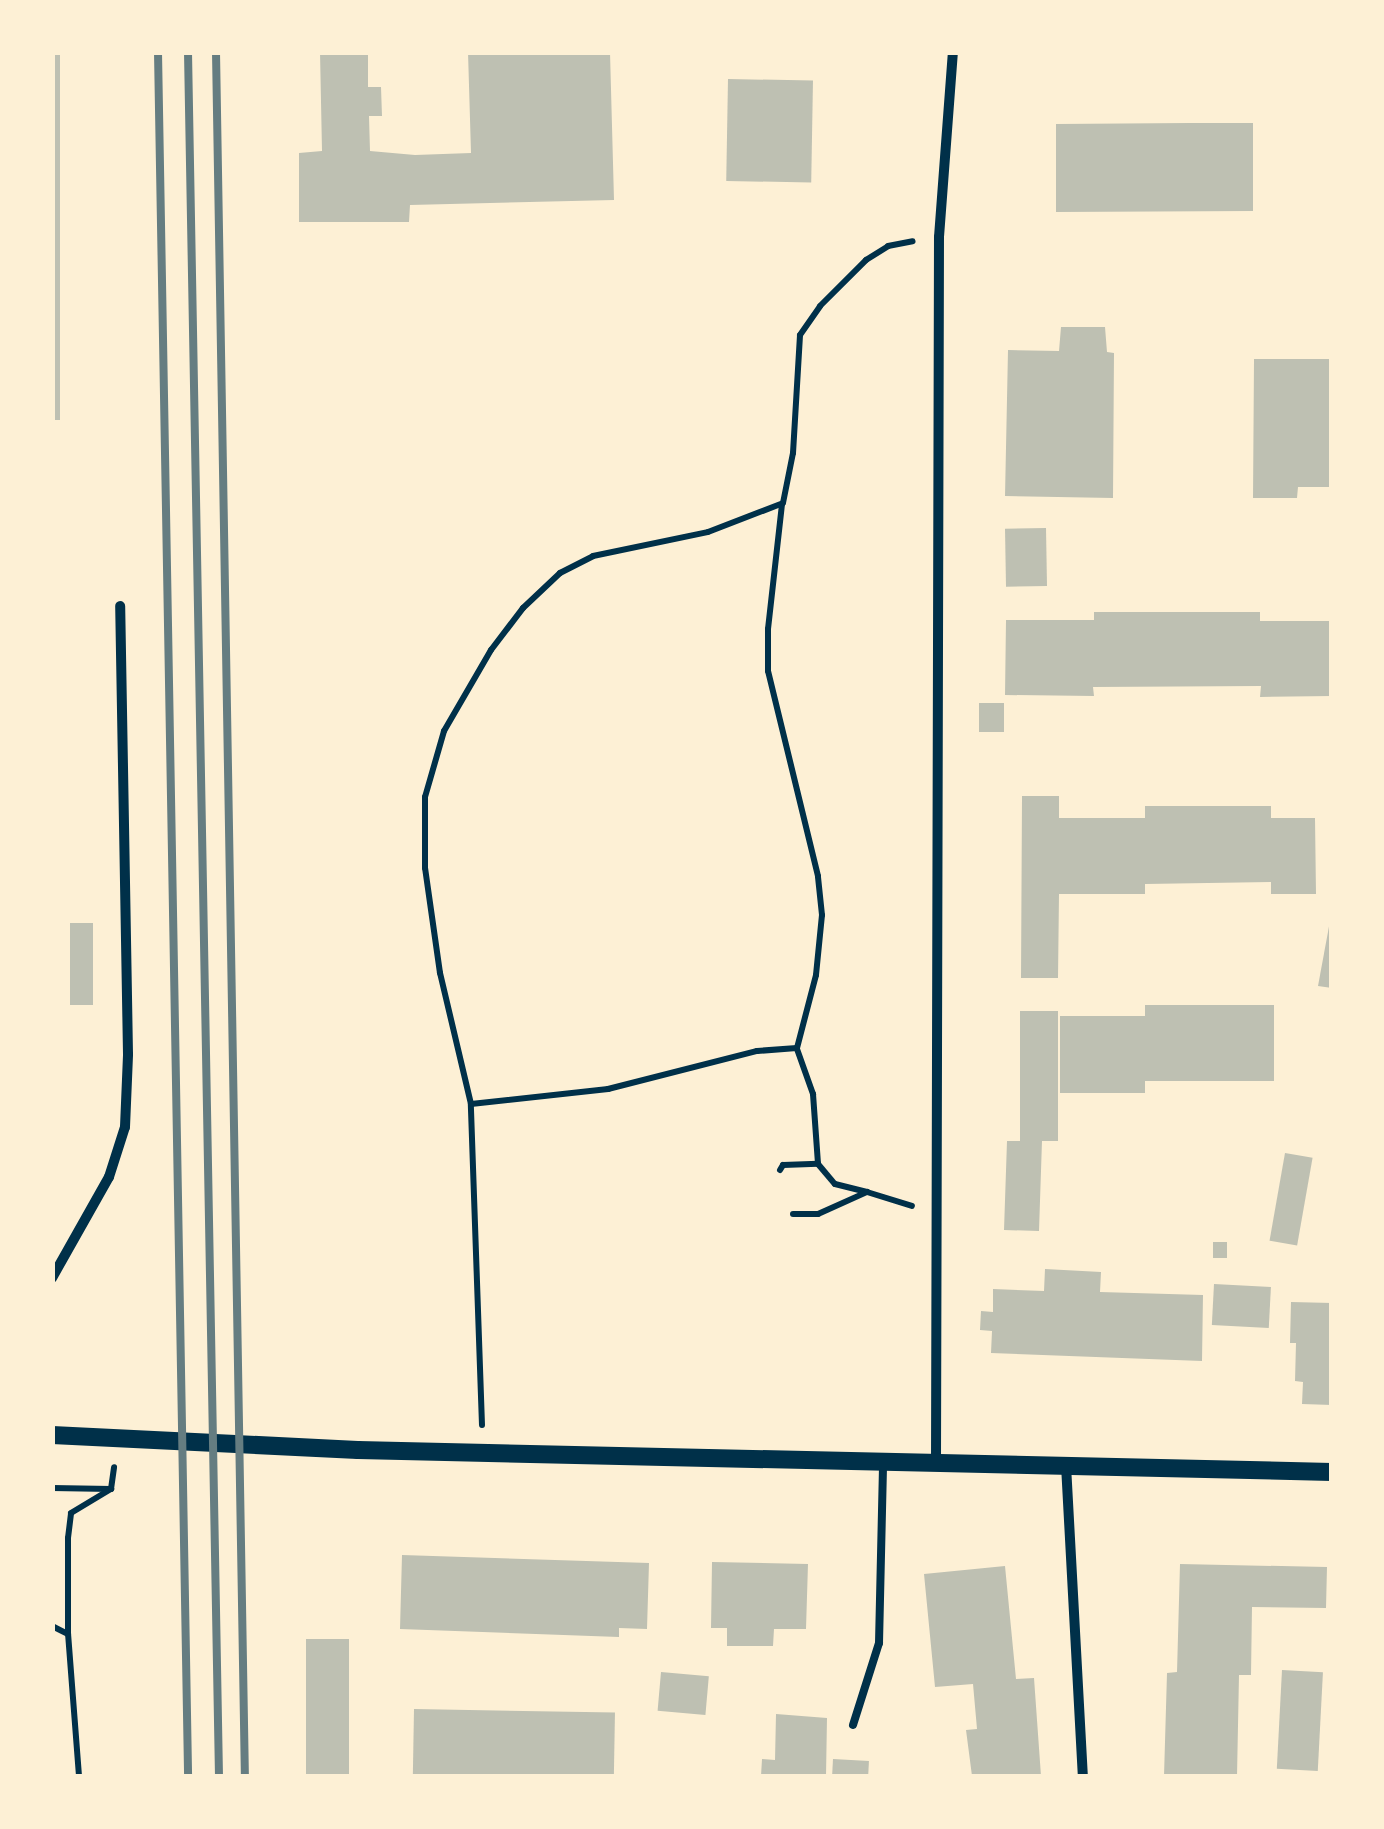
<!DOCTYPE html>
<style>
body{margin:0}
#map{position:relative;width:1384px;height:1829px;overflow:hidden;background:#fdf0d5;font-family:"Open Sans",sans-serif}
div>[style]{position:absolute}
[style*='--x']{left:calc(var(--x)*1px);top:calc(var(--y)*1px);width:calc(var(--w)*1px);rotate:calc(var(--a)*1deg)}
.building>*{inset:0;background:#bec0b2;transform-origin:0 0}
.path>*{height:6px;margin:-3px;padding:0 3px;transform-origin:3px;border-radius:3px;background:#003049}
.service>*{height:8px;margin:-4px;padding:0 4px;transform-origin:4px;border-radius:4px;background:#003049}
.minor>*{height:10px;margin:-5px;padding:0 5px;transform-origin:5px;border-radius:5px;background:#003049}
.tertiary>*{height:18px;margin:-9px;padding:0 9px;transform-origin:9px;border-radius:9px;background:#003049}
.rail>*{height:8px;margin:-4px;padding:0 4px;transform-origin:4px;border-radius:4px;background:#657d81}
span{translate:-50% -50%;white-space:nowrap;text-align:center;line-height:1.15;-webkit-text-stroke:9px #fdf0d5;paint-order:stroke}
.frame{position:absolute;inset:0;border:55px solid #fdf0d5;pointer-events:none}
</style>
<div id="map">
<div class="building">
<i style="left:52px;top:52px;width:8px;height:368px"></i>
<i style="clip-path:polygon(320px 52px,368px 52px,368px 87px,381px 87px,382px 116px,369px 116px,370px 151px,415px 155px,471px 153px,468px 52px,610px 52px,614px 200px,410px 205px,409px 222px,299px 222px,299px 153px,322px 151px)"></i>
<i style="left:728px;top:79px;width:85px;height:102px;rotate:1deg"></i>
<i style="clip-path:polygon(1189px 123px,1253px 123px,1253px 211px,1056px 212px,1056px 124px)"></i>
<i style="clip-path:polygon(1061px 327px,1105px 327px,1107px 352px,1114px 353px,1113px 498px,1005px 496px,1008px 350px,1059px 351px)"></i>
<i style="clip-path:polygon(1254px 359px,1332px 359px,1332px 487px,1298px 487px,1297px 498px,1253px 498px)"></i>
<i style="left:1046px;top:528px;width:58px;height:41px;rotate:89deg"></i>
<i style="clip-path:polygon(1094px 612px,1260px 612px,1260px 621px,1332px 621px,1332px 696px,1260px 697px,1261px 686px,1093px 687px,1094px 696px,1005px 695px,1006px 620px,1094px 620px)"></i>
<i style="left:979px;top:703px;width:25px;height:29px"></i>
<i style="clip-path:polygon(1022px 796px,1059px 796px,1059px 818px,1145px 818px,1145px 806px,1271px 806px,1271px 818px,1315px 818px,1316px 894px,1271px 894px,1271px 882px,1145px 884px,1145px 894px,1059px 894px,1058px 978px,1021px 978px)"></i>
<i style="clip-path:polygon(1330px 921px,1332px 921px,1332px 988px,1318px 986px)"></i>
<i style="left:70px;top:923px;width:23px;height:82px"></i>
<i style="clip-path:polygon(1145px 1005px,1274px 1005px,1274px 1081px,1145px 1081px,1145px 1093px,1060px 1093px,1060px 1016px,1145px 1016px)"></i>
<i style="clip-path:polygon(1020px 1011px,1058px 1011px,1058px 1141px,1042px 1141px,1039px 1231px,1004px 1230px,1007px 1141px,1020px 1141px)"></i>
<i style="left:1285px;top:1153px;width:28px;height:89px;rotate:10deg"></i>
<i style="left:1213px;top:1242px;width:14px;height:16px"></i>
<i style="clip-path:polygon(1045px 1269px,1101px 1272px,1100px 1292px,1203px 1295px,1202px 1361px,991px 1353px,992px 1331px,980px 1330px,981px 1311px,993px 1312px,993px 1289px,1044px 1291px)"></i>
<i style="left:1214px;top:1284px;width:57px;height:41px;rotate:3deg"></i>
<i style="clip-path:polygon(1291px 1302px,1332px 1303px,1332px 1405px,1302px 1404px,1303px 1382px,1295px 1381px,1296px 1343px,1290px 1343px)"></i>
<i style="clip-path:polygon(402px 1555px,649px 1563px,647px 1629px,619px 1628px,619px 1637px,400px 1629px)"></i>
<i style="clip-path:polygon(712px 1562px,808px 1564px,806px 1629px,774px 1629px,773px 1646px,727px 1646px,727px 1628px,711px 1628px)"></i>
<i style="clip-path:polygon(1180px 1564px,1327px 1567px,1326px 1608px,1252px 1607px,1251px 1675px,1239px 1675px,1237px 1776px,1164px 1776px,1167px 1673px,1177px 1672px)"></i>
<i style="clip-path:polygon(1005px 1566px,1016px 1679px,1034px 1678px,1041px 1776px,972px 1776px,966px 1730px,977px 1729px,973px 1684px,935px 1687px,924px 1574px)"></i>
<i style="left:306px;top:1639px;width:43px;height:137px"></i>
<i style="left:1282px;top:1670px;width:41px;height:99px;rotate:3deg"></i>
<i style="left:661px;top:1672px;width:48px;height:39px;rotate:5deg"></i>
<i style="left:414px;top:1709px;width:201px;height:67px;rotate:1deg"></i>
<i style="clip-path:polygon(776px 1714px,827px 1718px,826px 1776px,761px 1776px,762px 1759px,775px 1760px)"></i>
<i style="left:833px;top:1759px;width:36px;height:17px;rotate:3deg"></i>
</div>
<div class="path">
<i style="--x:797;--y:1049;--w:48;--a:70.4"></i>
<i style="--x:813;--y:1094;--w:70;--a:85.9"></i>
<i style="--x:818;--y:1164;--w:26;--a:50"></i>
<i style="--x:835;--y:1184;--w:33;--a:14"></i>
<i style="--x:471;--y:1104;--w:138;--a:-6.2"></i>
<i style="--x:608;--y:1089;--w:154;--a:-14.3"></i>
<i style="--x:757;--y:1051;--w:40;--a:-4.3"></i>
<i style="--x:797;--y:1048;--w:75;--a:-75.4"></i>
<i style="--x:816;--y:975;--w:60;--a:-84.3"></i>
<i style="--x:822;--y:915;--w:39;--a:-96"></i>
<i style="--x:818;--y:876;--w:211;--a:-103.7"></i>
<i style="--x:768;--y:671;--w:42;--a:-90"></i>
<i style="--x:768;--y:629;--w:125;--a:-83.6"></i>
<i style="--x:780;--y:1170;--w:6;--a:-59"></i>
<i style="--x:783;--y:1165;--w:35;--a:-2"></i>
<i style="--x:793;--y:1214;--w:25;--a:0"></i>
<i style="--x:818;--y:1214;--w:54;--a:-24.2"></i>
<i style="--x:867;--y:1192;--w:47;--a:17.3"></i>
<i style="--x:482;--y:1425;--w:321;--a:-92"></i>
<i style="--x:471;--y:1104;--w:135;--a:-103.3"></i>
<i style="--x:440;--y:973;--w:106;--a:-98.1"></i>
<i style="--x:425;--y:868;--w:71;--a:-90"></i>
<i style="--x:425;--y:797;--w:69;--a:-73.9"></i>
<i style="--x:444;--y:731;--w:94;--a:-59.9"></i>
<i style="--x:491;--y:650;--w:53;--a:-52.7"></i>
<i style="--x:523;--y:608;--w:51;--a:-43.4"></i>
<i style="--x:560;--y:573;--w:37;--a:-27"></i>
<i style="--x:593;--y:556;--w:117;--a:-11.8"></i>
<i style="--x:708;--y:532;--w:80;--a:-21.1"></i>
<i style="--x:783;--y:503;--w:51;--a:-78.7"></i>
<i style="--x:793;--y:453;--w:118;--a:-86.6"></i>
<i style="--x:800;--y:335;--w:35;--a:-55"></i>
<i style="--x:820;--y:306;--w:65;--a:-45"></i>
<i style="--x:866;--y:260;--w:26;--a:-32"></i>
<i style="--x:888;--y:246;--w:25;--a:-11"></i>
<i style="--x:52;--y:1488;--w:59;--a:1"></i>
<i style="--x:52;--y:1626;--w:18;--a:27"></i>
<i style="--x:79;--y:1776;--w:142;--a:-94.4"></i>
<i style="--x:68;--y:1634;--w:96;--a:-90"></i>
<i style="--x:68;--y:1538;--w:25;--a:-83"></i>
<i style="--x:71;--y:1513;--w:47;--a:-31"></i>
<i style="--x:111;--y:1489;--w:22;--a:-82"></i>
</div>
<div class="service">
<i style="--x:853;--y:1725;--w:86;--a:-72.4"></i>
<i style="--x:879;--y:1643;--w:181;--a:-88.7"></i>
</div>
<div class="minor">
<i style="--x:52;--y:1278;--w:116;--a:-60.6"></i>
<i style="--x:109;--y:1177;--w:52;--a:-72.3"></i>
<i style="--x:125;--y:1127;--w:73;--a:-87.6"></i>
<i style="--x:128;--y:1054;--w:448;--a:-91"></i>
<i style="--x:936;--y:1463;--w:1226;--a:-89.86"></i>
<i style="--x:939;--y:237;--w:186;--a:-85.7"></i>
<i style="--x:1066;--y:1465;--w:311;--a:86.9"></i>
</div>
<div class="tertiary">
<i style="--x:52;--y:1435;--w:306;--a:2.8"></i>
<i style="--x:358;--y:1450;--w:974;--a:1.29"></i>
</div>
<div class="rail">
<i style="--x:158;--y:52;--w:1724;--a:89"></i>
<i style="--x:188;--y:52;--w:1724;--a:88.97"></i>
<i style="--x:216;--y:52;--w:1724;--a:89.04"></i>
</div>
<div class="frame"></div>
</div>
